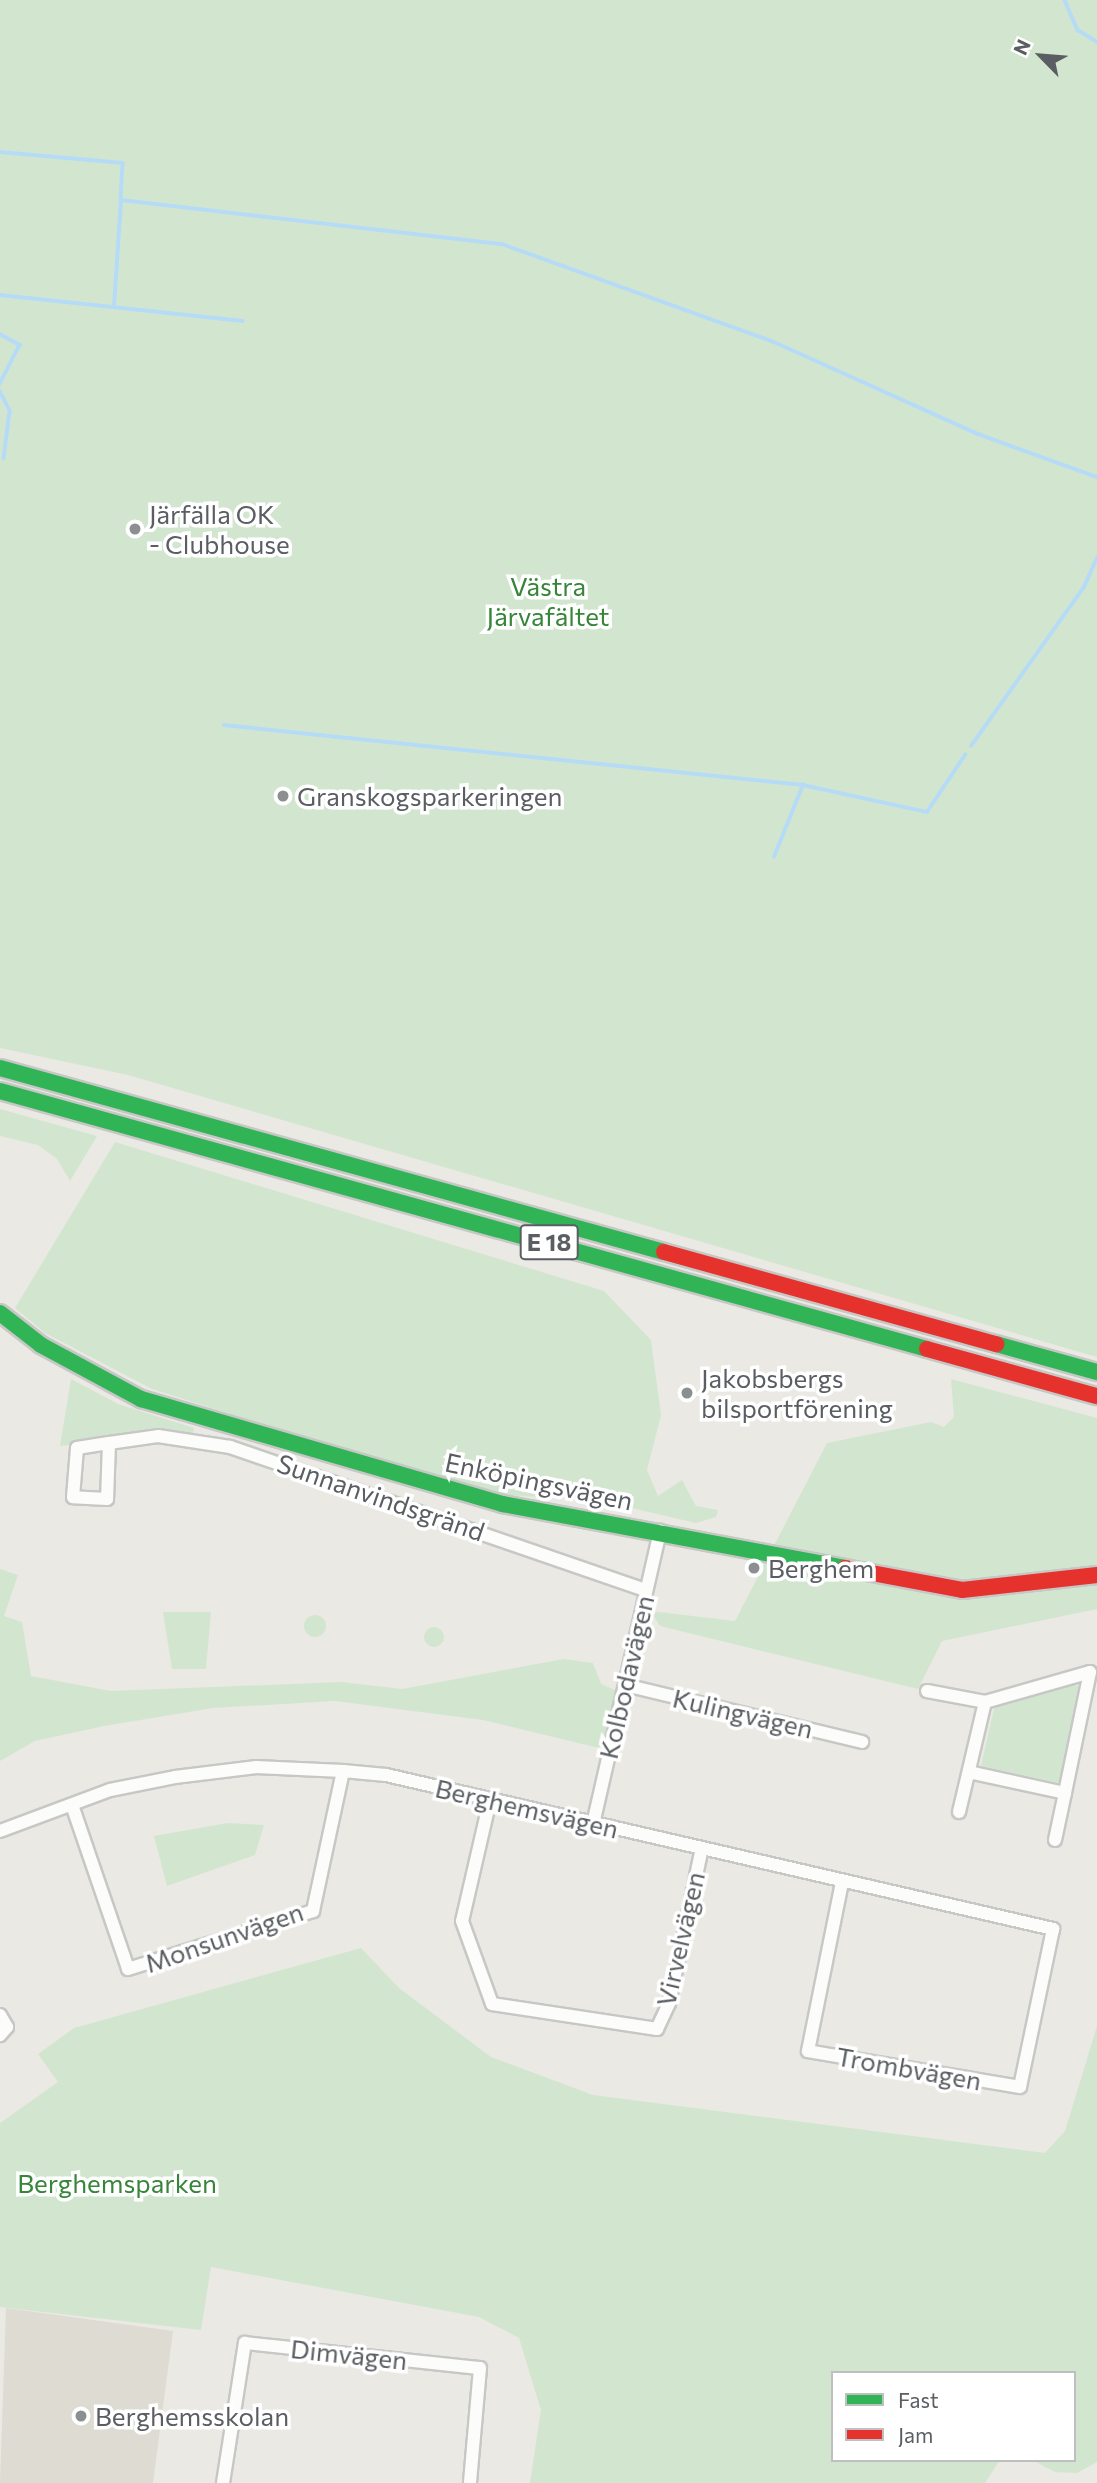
<!DOCTYPE html>
<meta charset="utf-8">
<style>
body{margin:0}
#map{position:relative;width:1097px;height:2483px;overflow:hidden;background:#eae9e4;font-family:Commissioner,sans-serif}
div>[style]{position:absolute}
[style*='--x']{left:calc(var(--x)*1px);top:calc(var(--y)*1px);width:calc(var(--w)*1px);rotate:calc(var(--a)*1deg)}
.education>*{inset:0;background:#dedbd3}
.green>*{inset:0;background:#d2e6cf}
.round{border-radius:50%}
.stream>*{height:3.5px;margin:-1.75px;padding:0 1.75px;transform-origin:1.75px;border-radius:1.75px;background:#b6dbf6}
.roads{filter:drop-shadow(2px 0 #c7c7c6) drop-shadow(-2px 0 #c7c7c6) drop-shadow(0 2px #c7c7c6) drop-shadow(0 -2px #c7c7c6)}
.street>*{height:12px;margin:-6px;padding:0 6px;transform-origin:6px;border-radius:6px;background:#fcfcfb}
.fast>*{height:16px;margin:-8px;padding:0 8px;transform-origin:8px;border-radius:8px;background:#30b455}
.jam>*{height:16px;margin:-8px;padding:0 8px;transform-origin:8px;border-radius:8px;background:#e5322d}
.dots>*{width:19px;height:19px;translate:-50% -50%;box-sizing:border-box;border:4px solid #fff;border-radius:50%}
span{translate:-50% -50%;white-space:nowrap;text-align:center;line-height:1.15;-webkit-text-stroke:7px #fff;paint-order:stroke}
.shield-label span{padding:2px 5px;background:#fff;border:2px solid;border-radius:5px;-webkit-text-stroke-width:0}
.shield-label{font-size:24px;color:#5a5e62;font-weight:700}
.poi-label{font-size:26px;color:#5a5e62}
.left{translate:0 -50%;text-align:left}
.park-label{font-size:26px;color:#368539}
.street-label{font-size:26px;color:#5a5e62}
.legend{position:absolute;left:831px;top:2371px;width:245px;height:91px;box-sizing:border-box;background:#fff;border:2px solid #bdbfc0;margin:0;padding:9px 12px;list-style:none;font-size:21px;color:#5a5e62}
.legend li{display:flex;align-items:center;gap:14px;height:35px}
.legend b{width:35px;border:2px solid #bdbfc0}
.north{position:absolute;left:1006px;top:21px;width:70px;height:70px;-webkit-text-stroke:5px #fff;paint-order:stroke;rotate:295deg;font-size:19px;font-weight:700;line-height:28px;text-align:center;color:#5a5e62}
.north::after{content:'';display:block;margin:auto;width:24px;height:32px;background:#5a5e62;clip-path:polygon(50% 0,100% 100%,50% 72%,0 100%)}
</style>
<div id="map">
<div class="education">
<i style="clip-path:polygon(6px 2308px,173px 2331px,153px 2483px,0 2483px)"></i>
</div>
<div class="green">
<i style="clip-path:polygon(0 0,1097px 0,1097px 1357px,128px 1075px,0 1048px)"></i>
<i style="clip-path:polygon(0 1109px,97px 1136px,70px 1181px,57px 1159px,38px 1145px,0 1136px)"></i>
<i style="clip-path:polygon(115px 1142px,604px 1291px,651px 1340px,661px 1415px,647px 1470px,658px 1496px,682px 1480px,696px 1506px,718px 1510px,716px 1517px,696px 1523px,597px 1500px,504px 1495px,392px 1466px,152px 1389px,45px 1333px,15px 1308px)"></i>
<i style="clip-path:polygon(71px 1379px,118px 1404px,194px 1428px,192px 1441px,158px 1436px,60px 1446px)"></i>
<i style="clip-path:polygon(951px 1379px,1097px 1418px,1097px 1609px,942px 1641px,918px 1689px,660px 1626px,650px 1611px,735px 1621px,827px 1443px,931px 1422px,944px 1427px,954px 1417px)"></i>
<i style="clip-path:polygon(0 1569px,18px 1575px,4px 1616px,22px 1622px,31px 1676px,111px 1691px,341px 1682px,402px 1689px,564px 1659px,593px 1663px,601px 1684px,617px 1691px,603px 1749px,483px 1720px,335px 1701px,213px 1708px,104px 1726px,35px 1741px,0 1761px)"></i>
<i style="clip-path:polygon(163px 1612px,211px 1612px,206px 1669px,172px 1669px)"></i>
<i class="round" style="left:304px;top:1615px;width:22px;height:22px"></i>
<i class="round" style="left:424px;top:1627px;width:20px;height:20px"></i>
<i style="clip-path:polygon(1067px 1683px,1080px 1687px,1060px 1783px,981px 1766px,995px 1704px)"></i>
<i style="clip-path:polygon(228px 1823px,264px 1825px,255px 1855px,167px 1886px,154px 1836px)"></i>
<i style="clip-path:polygon(361px 1948px,399px 1988px,491px 2057px,593px 2095px,1045px 2153px,1065px 2131px,1097px 2026px,1097px 2462px,1077px 2473px,1055px 2472px,1032px 2460px,1074px 2460px,1074px 2373px,833px 2373px,833px 2460px,1000px 2460px,985px 2483px,530px 2483px,541px 2410px,519px 2338px,479px 2317px,211px 2267px,201px 2330px,0 2307px,0 2123px,58px 2082px,38px 2054px,74px 2028px)"></i>
</div>
<div class="stream">
<i style="--x:1065;--y:0;--w:33;--a:67"></i>
<i style="--x:1078;--y:30;--w:22;--a:32"></i>
<i style="--x:0;--y:152;--w:123;--a:5.1"></i>
<i style="--x:123;--y:163;--w:37;--a:93"></i>
<i style="--x:121;--y:200;--w:384;--a:6.6"></i>
<i style="--x:502;--y:244;--w:287;--a:19.8"></i>
<i style="--x:772;--y:341;--w:226;--a:24.3"></i>
<i style="--x:978;--y:434;--w:127;--a:19.9"></i>
<i style="--x:0;--y:295;--w:244;--a:6.1"></i>
<i style="--x:114;--y:306;--w:106;--a:-86.2"></i>
<i style="--x:0;--y:334;--w:23;--a:29"></i>
<i style="--x:20;--y:345;--w:44;--a:117.1"></i>
<i style="--x:0;--y:391;--w:22;--a:63"></i>
<i style="--x:10;--y:411;--w:48;--a:97.1"></i>
<i style="--x:224;--y:725;--w:582;--a:5.92"></i>
<i style="--x:971;--y:746;--w:195;--a:-54.6"></i>
<i style="--x:1084;--y:587;--w:32;--a:-66"></i>
<i style="--x:774;--y:857;--w:78;--a:-68.1"></i>
<i style="--x:803;--y:785;--w:127;--a:12.3"></i>
<i style="--x:927;--y:812;--w:69;--a:-56.3"></i>
</div>
<div class="roads">
<div class="street">
<i style="--x:109;--y:1443;--w:56;--a:92"></i>
<i style="--x:107;--y:1499;--w:34;--a:-177"></i>
<i style="--x:73;--y:1497;--w:49;--a:-85.3"></i>
<i style="--x:77;--y:1448;--w:32;--a:-9"></i>
<i style="--x:109;--y:1443;--w:49;--a:-8.1"></i>
<i style="--x:158;--y:1436;--w:73;--a:8.7"></i>
<i style="--x:230;--y:1447;--w:440;--a:19"></i>
<i style="--x:625;--y:1685;--w:244;--a:13.5"></i>
<i style="--x:927;--y:1691;--w:59;--a:10.7"></i>
<i style="--x:490;--y:1800;--w:124;--a:103"></i>
<i style="--x:462;--y:1921;--w:88;--a:70.1"></i>
<i style="--x:492;--y:2004;--w:167;--a:8.6"></i>
<i style="--x:657;--y:2029;--w:29;--a:-65"></i>
<i style="--x:669;--y:2003;--w:158;--a:-78"></i>
<i style="--x:72;--y:1805;--w:173;--a:71.1"></i>
<i style="--x:128;--y:1969;--w:194;--a:-17.4"></i>
<i style="--x:313;--y:1911;--w:143;--a:-77.9"></i>
<i style="--x:959;--y:1812;--w:113;--a:-76.7"></i>
<i style="--x:985;--y:1702;--w:109;--a:-15.9"></i>
<i style="--x:1090;--y:1672;--w:124;--a:101.7"></i>
<i style="--x:1065;--y:1793;--w:98;--a:-167.7"></i>
<i style="--x:593;--y:1824;--w:301;--a:-77.1"></i>
<i style="--x:0;--y:1831;--w:117;--a:-20.4"></i>
<i style="--x:110;--y:1790;--w:66;--a:-11.3"></i>
<i style="--x:175;--y:1777;--w:82;--a:-7"></i>
<i style="--x:256;--y:1767;--w:87;--a:2.6"></i>
<i style="--x:343;--y:1771;--w:43;--a:5.3"></i>
<i style="--x:386;--y:1775;--w:685;--a:13"></i>
<i style="--x:1053;--y:1929;--w:161;--a:101.8"></i>
<i style="--x:1020;--y:2087;--w:215;--a:-170.4"></i>
<i style="--x:808;--y:2051;--w:172;--a:-78.6"></i>
<i style="--x:1055;--y:1840;--w:48;--a:-78"></i>
<i style="--x:0;--y:2015;--w:14;--a:60"></i>
<i style="--x:7;--y:2027;--w:11;--a:131"></i>
<i style="--x:223;--y:2483;--w:142;--a:-81.1"></i>
<i style="--x:245;--y:2343;--w:236;--a:6.1"></i>
<i style="--x:480;--y:2368;--w:115;--a:95"></i>
</div>
<div class="fast">
<i style="--x:0;--y:1068;--w:689;--a:15.49"></i>
<i style="--x:0;--y:1091;--w:962;--a:15.55"></i>
<i style="--x:0;--y:1313;--w:52;--a:38"></i>
<i style="--x:41;--y:1345;--w:114;--a:28.4"></i>
<i style="--x:141;--y:1399;--w:377;--a:16.2"></i>
<i style="--x:503;--y:1504;--w:348;--a:10.6"></i>
<i style="--x:996;--y:1344;--w:105;--a:15.5"></i>
</div>
<div class="jam">
<i style="--x:664;--y:1252;--w:345;--a:15.5"></i>
<i style="--x:927;--y:1349;--w:176;--a:15.5"></i>
<i style="--x:845;--y:1568;--w:119;--a:10.6"></i>
<i style="--x:962;--y:1590;--w:136;--a:-6.3"></i>
</div>
</div>
<div class="dots">
<i style="left:135px;top:529px;background:#8c8f90"></i>
<i style="left:283px;top:796px;background:#8c8f90"></i>
<i style="left:687px;top:1393px;background:#8c8f90"></i>
<i style="left:754px;top:1568px;background:#8c8f90"></i>
<i style="left:81px;top:2416px;background:#8c8f90"></i>
</div>
<div class="shield-label">
<span style="left:549px;top:1242px">E 18</span>
</div>
<div class="poi-label">
<span class="left" style="left:149px;top:529px">Järfälla OK<br>- Clubhouse</span>
<span class="left" style="left:297px;top:796px">Granskogsparkeringen</span>
<span class="left" style="left:701px;top:1393px">Jakobsbergs<br>bilsportförening</span>
<span class="left" style="left:768px;top:1568px">Berghem</span>
<span class="left" style="left:95px;top:2416px">Berghemsskolan</span>
</div>
<div class="park-label">
<span style="left:548px;top:601px">Västra<br>Järvafältet</span>
<span style="left:117px;top:2183px">Berghemsparken</span>
</div>
<div class="street-label">
<span style="left:539px;top:1481px;rotate:12deg">Enköpingsvägen</span>
<span style="left:381px;top:1497px;rotate:19deg">Sunnanvindsgränd</span>
<span style="left:626px;top:1677px;rotate:-77deg">Kolbodavägen</span>
<span style="left:743px;top:1713px;rotate:13deg">Kulingvägen</span>
<span style="left:527px;top:1808px;rotate:13deg">Berghemsvägen</span>
<span style="left:224px;top:1937px;rotate:-19deg">Monsunvägen</span>
<span style="left:680px;top:1939px;rotate:-77deg">Virvelvägen</span>
<span style="left:909px;top:2068px;rotate:10deg">Trombvägen</span>
<span style="left:349px;top:2354px;rotate:6deg">Dimvägen</span>
</div>
<ul class="legend">
<li><b style="height:9px;background:#30b455"></b>Fast</li>
<li><b style="height:9px;background:#e5322d"></b>Jam</li>
</ul>
<div class="north">N</div>
</div>
